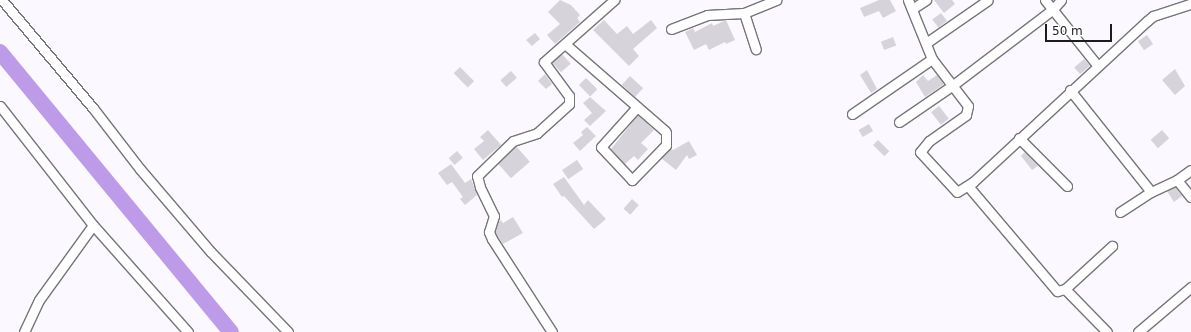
<!DOCTYPE html>
<style>
body{margin:0}
#map{position:relative;width:1191px;height:332px;overflow:hidden;background:#fbf9ff;font-family:"DejaVu Sans",sans-serif}
div>[style]{position:absolute}
[style*='--x']{left:calc(var(--x)*1px);top:calc(var(--y)*1px);width:calc(var(--w)*1px);rotate:calc(var(--a)*1deg)}
.river>*{height:16px;margin:-8px;padding:0 8px;transform-origin:8px;border-radius:8px;background:#be9be9}
.building>*{inset:0;background:#d6d4da;transform-origin:0 0}
.roads{filter:drop-shadow(1px 0 #77757a) drop-shadow(-1px 0 #77757a) drop-shadow(0 1px #77757a) drop-shadow(0 -1px #77757a)}
.minor>*{height:9px;margin:-4.5px;padding:0 4.5px;transform-origin:4.5px;border-radius:4.5px;background:#fff}
span{translate:-50% -50%;white-space:nowrap;text-align:center;line-height:1.15;-webkit-text-stroke:3px #fff;paint-order:stroke}
.scale{position:absolute;left:1045px;top:24px;width:67px;height:18px;box-sizing:border-box;border:2px solid #1c1b1d;border-top:0;padding-left:5px;font-size:12px;line-height:14px;white-space:nowrap;color:#1c1b1d;-webkit-text-stroke:3px #fff;paint-order:stroke}
</style>
<div id="map">
<div class="river">
<i style="--x:0;--y:52;--w:363;--a:50.5"></i>
</div>
<div class="building">
<i style="clip-path:polygon(560px 0,571px 5px,580px 15px,577px 18px,580px 22px,555px 44px,547px 35px,560px 24px,548px 12px)"></i>
<i style="clip-path:polygon(879px 0,890px 0,896px 11px,883px 18px,879px 11px,864px 17px,860px 8px)"></i>
<i style="clip-path:polygon(934px 0,952px 0,955px 4px,944px 13px)"></i>
<i style="left:941px;top:13px;width:10px;height:11px;rotate:53deg"></i>
<i style="clip-path:polygon(604px 20px,617px 34px,627px 26px,633px 34px,651px 20px,657px 28px,633px 49px,639px 56px,629px 66px,593px 30px)"></i>
<i style="clip-path:polygon(726px 20px,735px 40px,726px 44px,725px 42px,709px 50px,706px 44px,694px 50px,685px 32px,693px 28px,695px 32px,712px 23px,713px 26px)"></i>
<i style="clip-path:polygon(535px 33px,540px 39px,532px 46px,526px 40px)"></i>
<i style="left:1147px;top:35px;width:11px;height:11px;rotate:56deg"></i>
<i style="left:893px;top:37px;width:9px;height:13px;rotate:69deg"></i>
<i style="left:562px;top:54px;width:13px;height:13px;rotate:48deg"></i>
<i style="left:1084px;top:59px;width:9px;height:13px;rotate:49deg"></i>
<i style="left:460px;top:67px;width:20px;height:9px;rotate:45deg"></i>
<i style="clip-path:polygon(1175px 69px,1185px 86px,1175px 95px,1162px 80px)"></i>
<i style="clip-path:polygon(867px 70px,877px 89px,871px 93px,860px 75px)"></i>
<i style="left:511px;top:71px;width:9px;height:14px;rotate:49deg"></i>
<i style="clip-path:polygon(545px 74px,552px 84px,546px 89px,538px 81px)"></i>
<i style="clip-path:polygon(923px 75px,928px 81px,937px 75px,944px 84px,925px 97px,916px 82px)"></i>
<i style="left:630px;top:76px;width:18px;height:12px;rotate:43deg"></i>
<i style="left:586px;top:78px;width:16px;height:10px;rotate:45deg"></i>
<i style="clip-path:polygon(590px 97px,606px 111px,590px 126px,584px 120px,592px 113px,583px 103px)"></i>
<i style="left:939px;top:106px;width:16px;height:10px;rotate:52deg"></i>
<i style="clip-path:polygon(638px 115px,654px 130px,641px 143px,648px 149px,638px 160px,634px 156px,625px 164px,611px 149px)"></i>
<i style="left:869px;top:124px;width:8px;height:12px;rotate:60deg"></i>
<i style="clip-path:polygon(587px 127px,596px 136px,580px 151px,573px 143px,583px 135px,581px 132px)"></i>
<i style="clip-path:polygon(488px 130px,501px 145px,483px 160px,474px 149px,484px 141px,480px 137px)"></i>
<i style="left:1162px;top:130px;width:11px;height:15px;rotate:49deg"></i>
<i style="left:878px;top:140px;width:16px;height:7px;rotate:45deg"></i>
<i style="clip-path:polygon(689px 141px,697px 155px,689px 159px,687px 155px,676px 170px,661px 158px,670px 149px,673px 150px)"></i>
<i style="left:516px;top:146px;width:21px;height:25px;rotate:49deg"></i>
<i style="left:457px;top:151px;width:9px;height:11px;rotate:49deg"></i>
<i style="clip-path:polygon(1025px 152px,1038px 166px,1032px 170px,1021px 156px)"></i>
<i style="left:577px;top:160px;width:11px;height:18px;rotate:56deg"></i>
<i style="clip-path:polygon(451px 164px,465px 183px,471px 179px,477px 195px,465px 205px,460px 199px,463px 197px,452px 182px,447px 185px,438px 173px)"></i>
<i style="clip-path:polygon(564px 177px,584px 205px,588px 200px,606px 219px,594px 229px,564px 196px,562px 197px,553px 184px)"></i>
<i style="clip-path:polygon(1175px 187px,1182px 196px,1174px 202px,1167px 191px)"></i>
<i style="left:632px;top:199px;width:9px;height:13px;rotate:41deg"></i>
<i style="clip-path:polygon(513px 217px,523px 233px,503px 244px,495px 232px,498px 222px,501px 220px,503px 223px)"></i>
</div>
<div class="roads">
<div class="minor">
<i style="--x:2;--y:0;--w:141;--a:49.9"></i>
<i style="--x:93;--y:108;--w:77;--a:52.4"></i>
<i style="--x:140;--y:169;--w:109;--a:49.5"></i>
<i style="--x:211;--y:252;--w:111;--a:46.1"></i>
<i style="--x:908;--y:0;--w:64;--a:67.9"></i>
<i style="--x:932;--y:59;--w:59;--a:52.5"></i>
<i style="--x:968;--y:106;--w:9;--a:103"></i>
<i style="--x:966;--y:115;--w:45;--a:144.9"></i>
<i style="--x:929;--y:141;--w:14;--a:129"></i>
<i style="--x:920;--y:152;--w:54;--a:47.2"></i>
<i style="--x:957;--y:192;--w:19;--a:-32"></i>
<i style="--x:973;--y:182;--w:237;--a:-42.8"></i>
<i style="--x:1147;--y:21;--w:8;--a:-40"></i>
<i style="--x:1153;--y:16;--w:40;--a:-18"></i>
<i style="--x:1045;--y:0;--w:83;--a:51.3"></i>
<i style="--x:912;--y:9;--w:17;--a:-33"></i>
<i style="--x:744;--y:13;--w:38;--a:72"></i>
<i style="--x:671;--y:29;--w:39;--a:-21"></i>
<i style="--x:707;--y:15;--w:37;--a:-3"></i>
<i style="--x:744;--y:13;--w:35;--a:-22"></i>
<i style="--x:926;--y:43;--w:75;--a:-34.7"></i>
<i style="--x:565;--y:44;--w:133;--a:41"></i>
<i style="--x:665;--y:131;--w:2;--a:63"></i>
<i style="--x:666;--y:133;--w:12;--a:90"></i>
<i style="--x:666;--y:145;--w:49;--a:134.2"></i>
<i style="--x:632;--y:180;--w:45;--a:-133.2"></i>
<i style="--x:601;--y:147;--w:54;--a:-48"></i>
<i style="--x:1070;--y:90;--w:130;--a:51.5"></i>
<i style="--x:0;--y:106;--w:151;--a:52"></i>
<i style="--x:93;--y:225;--w:143;--a:48.4"></i>
<i style="--x:852;--y:114;--w:97;--a:-34.5"></i>
<i style="--x:899;--y:122;--w:65;--a:-34.4"></i>
<i style="--x:953;--y:85;--w:126;--a:-37.2"></i>
<i style="--x:1053;--y:9;--w:12;--a:-48"></i>
<i style="--x:1019;--y:138;--w:68;--a:45"></i>
<i style="--x:1177;--y:180;--w:22;--a:51"></i>
<i style="--x:968;--y:186;--w:138;--a:49.7"></i>
<i style="--x:1057;--y:291;--w:8;--a:-14"></i>
<i style="--x:1065;--y:289;--w:64;--a:-42.5"></i>
<i style="--x:1120;--y:212;--w:37;--a:-33"></i>
<i style="--x:1151;--y:192;--w:29;--a:-25"></i>
<i style="--x:1177;--y:180;--w:17;--a:-36"></i>
<i style="--x:1065;--y:289;--w:60;--a:45.7"></i>
<i style="--x:24;--y:332;--w:35;--a:-65"></i>
<i style="--x:39;--y:300;--w:92;--a:-54.2"></i>
<i style="--x:552;--y:332;--w:111;--a:-122.8"></i>
<i style="--x:492;--y:239;--w:8;--a:-113"></i>
<i style="--x:489;--y:232;--w:17;--a:-73"></i>
<i style="--x:494;--y:216;--w:32;--a:-116"></i>
<i style="--x:480;--y:187;--w:11;--a:-105"></i>
<i style="--x:477;--y:176;--w:50;--a:-44.2"></i>
<i style="--x:513;--y:141;--w:25;--a:-18"></i>
<i style="--x:537;--y:133;--w:43;--a:-42.2"></i>
<i style="--x:569;--y:104;--w:8;--a:-90"></i>
<i style="--x:569;--y:96;--w:42;--a:-126.3"></i>
<i style="--x:544;--y:62;--w:94;--a:-41.5"></i>
<i style="--x:1138;--y:332;--w:70;--a:-40.3"></i>
</div>
</div>
<div class="scale">50 m</div>
</div>
